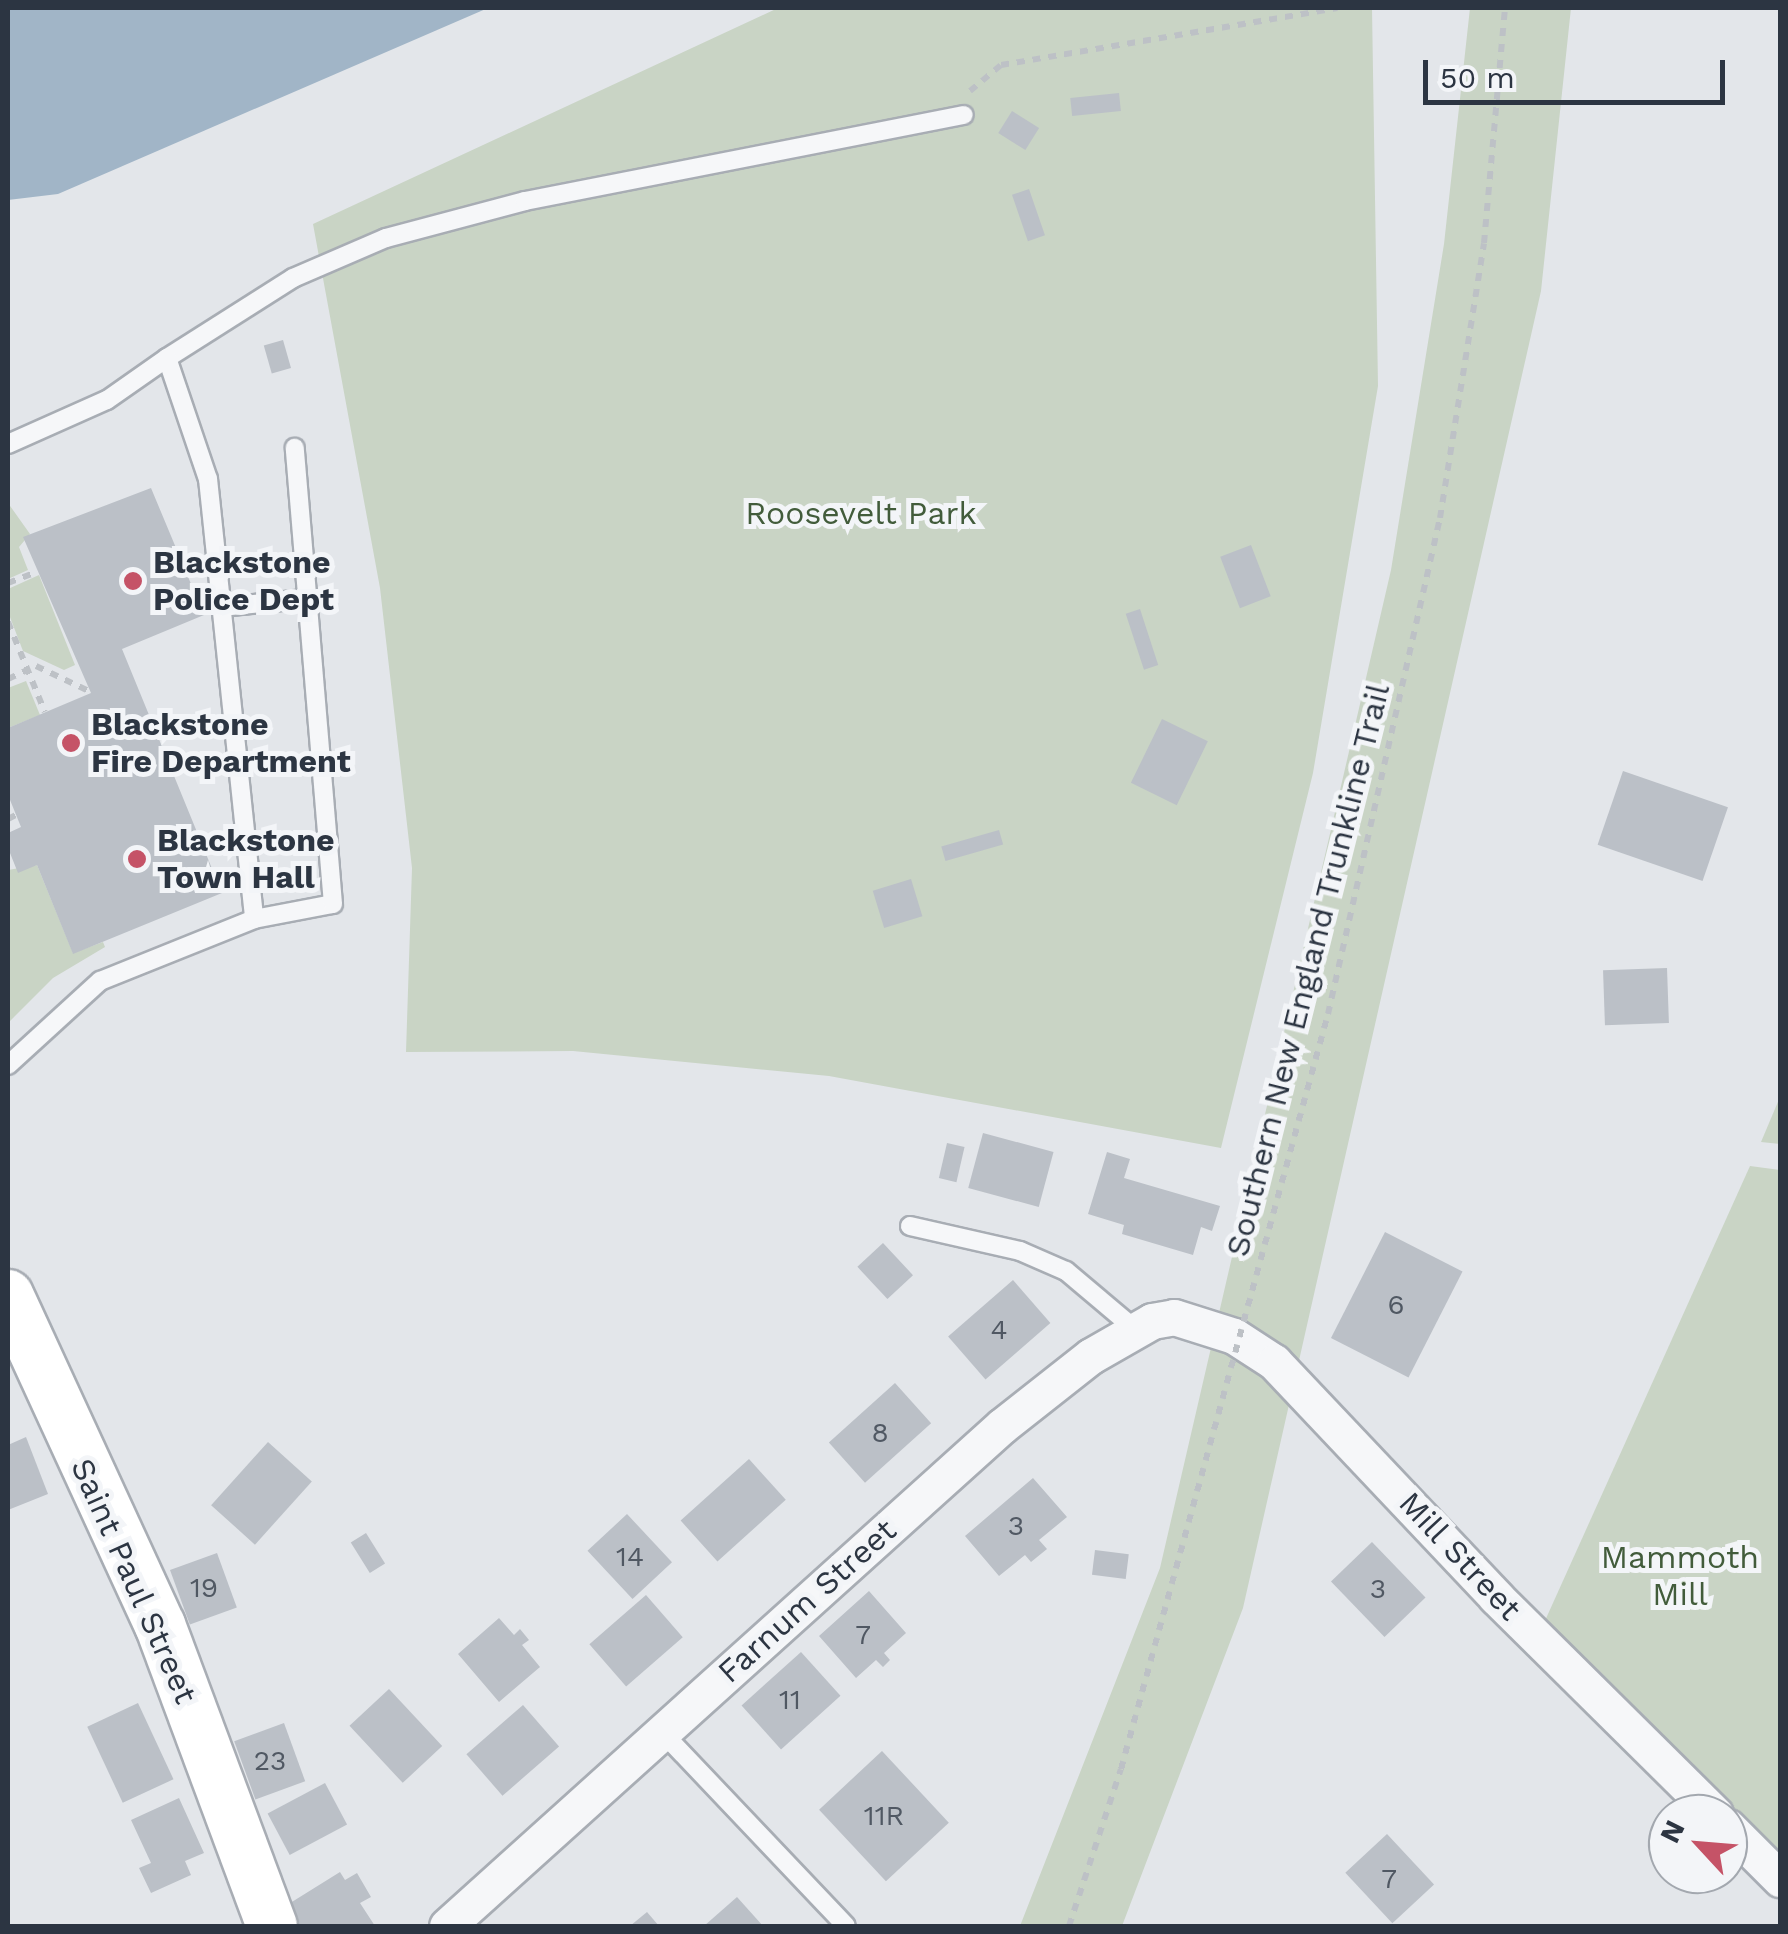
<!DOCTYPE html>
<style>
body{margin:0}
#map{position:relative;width:1788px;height:1934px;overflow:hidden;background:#e3e6ea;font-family:"Work Sans",sans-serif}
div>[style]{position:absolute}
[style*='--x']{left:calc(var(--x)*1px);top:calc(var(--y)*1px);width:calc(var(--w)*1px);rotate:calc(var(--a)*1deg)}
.green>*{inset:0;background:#c9d4c5}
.water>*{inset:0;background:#a1b5c7}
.building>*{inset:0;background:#bbc0c7;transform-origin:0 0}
.path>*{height:6px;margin-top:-3px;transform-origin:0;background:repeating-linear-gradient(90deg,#bdc1c6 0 8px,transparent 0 16px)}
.roads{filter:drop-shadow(2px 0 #a8adb4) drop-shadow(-2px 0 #a8adb4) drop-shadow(0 2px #a8adb4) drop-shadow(0 -2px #a8adb4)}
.lane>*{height:18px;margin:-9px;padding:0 9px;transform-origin:9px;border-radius:9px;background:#f6f7f9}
.street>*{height:35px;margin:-17.5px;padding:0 17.5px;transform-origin:17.5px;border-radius:17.5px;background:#f6f7f9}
.secondary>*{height:50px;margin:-25px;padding:0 25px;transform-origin:25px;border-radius:25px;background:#fff}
.path-bridge>*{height:6px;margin-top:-3px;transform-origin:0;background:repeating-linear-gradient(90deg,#bdc1c6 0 8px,transparent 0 16px)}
.dots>*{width:28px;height:28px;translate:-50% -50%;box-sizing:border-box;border:5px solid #f3f5f8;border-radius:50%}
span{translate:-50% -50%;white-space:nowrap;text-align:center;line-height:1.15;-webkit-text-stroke:10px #f3f5f8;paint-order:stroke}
.number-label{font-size:28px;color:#505863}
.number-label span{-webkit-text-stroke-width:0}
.park-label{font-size:32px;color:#425c3b}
.poi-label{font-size:32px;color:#2c3542;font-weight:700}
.left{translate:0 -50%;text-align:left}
.street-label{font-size:32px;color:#2c3542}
.frame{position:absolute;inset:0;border:10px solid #2c3542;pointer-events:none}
.north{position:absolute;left:1648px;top:1794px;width:100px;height:100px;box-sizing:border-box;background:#f3f5f8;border:2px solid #a3a8af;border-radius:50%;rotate:296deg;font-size:28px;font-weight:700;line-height:40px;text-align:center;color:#2c3542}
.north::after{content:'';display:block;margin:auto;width:35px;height:45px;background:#c55367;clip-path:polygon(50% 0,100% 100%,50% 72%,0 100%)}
.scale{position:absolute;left:1423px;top:60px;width:302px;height:45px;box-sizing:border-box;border:5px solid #2c3542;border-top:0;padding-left:12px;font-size:30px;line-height:35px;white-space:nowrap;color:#2c3542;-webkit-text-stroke:8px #f3f5f8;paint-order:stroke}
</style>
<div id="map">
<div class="green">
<i style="clip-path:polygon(778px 8px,1372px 8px,1378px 386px,1313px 773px,1221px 1148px,829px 1076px,573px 1051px,406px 1052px,412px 868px,380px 588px,313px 224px)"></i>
<i style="clip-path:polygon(1470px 8px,1571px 8px,1541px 291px,1243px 1608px,1122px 1926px,1020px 1926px,1160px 1568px,1391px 570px,1444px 244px)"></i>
<i style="clip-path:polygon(8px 503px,30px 534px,19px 547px,28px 570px,8px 579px)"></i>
<i style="clip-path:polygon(39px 575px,75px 665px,64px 670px,23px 651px,8px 612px,8px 589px)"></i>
<i style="clip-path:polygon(26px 681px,40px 715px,8px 728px,8px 688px)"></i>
<i style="clip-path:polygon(37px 865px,73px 953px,103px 942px,105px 947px,53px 978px,8px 1023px,8px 870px)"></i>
<i style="clip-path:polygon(1780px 1097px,1780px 1144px,1761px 1142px)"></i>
<i style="clip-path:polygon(1750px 1166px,1780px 1170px,1780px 1874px,1539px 1634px)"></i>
</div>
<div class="water">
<i style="clip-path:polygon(8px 8px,488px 8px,58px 194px,8px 200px)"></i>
</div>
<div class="building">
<i style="left:1119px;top:93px;width:18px;height:49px;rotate:84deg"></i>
<i style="left:1012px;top:111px;width:32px;height:26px;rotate:32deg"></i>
<i style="left:1029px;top:189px;width:49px;height:18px;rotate:71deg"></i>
<i style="left:283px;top:340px;width:29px;height:20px;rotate:74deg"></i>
<i style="clip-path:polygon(151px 488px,204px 615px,122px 649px,222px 893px,73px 954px,37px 865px,18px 873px,8px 848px,8px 833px,21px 827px,8px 795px,8px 728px,91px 693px,23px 537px)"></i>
<i style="left:1251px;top:545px;width:55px;height:33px;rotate:69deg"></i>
<i style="left:1140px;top:609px;width:59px;height:15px;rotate:72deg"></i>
<i style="left:1162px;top:719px;width:51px;height:71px;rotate:26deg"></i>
<i style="left:1623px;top:771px;width:111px;height:78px;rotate:19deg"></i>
<i style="left:999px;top:830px;width:15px;height:60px;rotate:74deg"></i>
<i style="left:911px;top:879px;width:39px;height:40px;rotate:73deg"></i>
<i style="left:1667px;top:968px;width:55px;height:64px;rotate:88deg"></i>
<i style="left:983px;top:1133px;width:73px;height:57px;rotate:15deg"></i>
<i style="left:947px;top:1143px;width:18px;height:36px;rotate:13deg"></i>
<i style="clip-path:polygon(1107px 1152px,1130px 1159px,1124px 1178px,1220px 1206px,1212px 1231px,1201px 1227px,1193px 1255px,1122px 1234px,1124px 1225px,1088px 1214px)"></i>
<i style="left:1385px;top:1232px;width:87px;height:119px;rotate:27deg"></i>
<i style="left:883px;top:1243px;width:44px;height:35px;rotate:47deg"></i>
<i style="left:1013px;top:1280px;width:57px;height:86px;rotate:49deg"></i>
<i style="left:895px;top:1383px;width:54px;height:89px;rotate:48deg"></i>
<i style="clip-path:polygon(26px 1437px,48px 1494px,8px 1510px,8px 1445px)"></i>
<i style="left:268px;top:1442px;width:59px;height:85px;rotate:42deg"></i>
<i style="left:749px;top:1459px;width:55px;height:92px;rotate:48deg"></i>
<i style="clip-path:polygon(1033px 1478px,1067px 1517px,1039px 1540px,1047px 1549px,1031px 1562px,1025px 1555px,999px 1576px,965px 1536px)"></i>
<i style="left:627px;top:1514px;width:66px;height:54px;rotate:47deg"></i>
<i style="left:366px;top:1533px;width:36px;height:18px;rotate:58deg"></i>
<i style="left:1372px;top:1542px;width:77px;height:57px;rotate:46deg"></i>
<i style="left:1095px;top:1550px;width:34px;height:25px;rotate:7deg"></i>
<i style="left:217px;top:1553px;width:58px;height:50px;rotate:70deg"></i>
<i style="clip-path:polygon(869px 1591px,906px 1633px,884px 1653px,890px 1660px,883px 1667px,876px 1660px,856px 1678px,819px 1636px)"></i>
<i style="left:646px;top:1595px;width:56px;height:75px;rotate:49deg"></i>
<i style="clip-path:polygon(499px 1618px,514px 1635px,520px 1629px,529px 1640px,522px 1645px,540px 1667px,499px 1702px,458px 1654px)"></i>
<i style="left:801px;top:1652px;width:59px;height:80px;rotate:48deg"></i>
<i style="left:389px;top:1689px;width:78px;height:54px;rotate:47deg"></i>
<i style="left:138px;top:1703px;width:84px;height:56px;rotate:65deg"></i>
<i style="left:523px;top:1705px;width:55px;height:75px;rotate:49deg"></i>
<i style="left:284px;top:1723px;width:62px;height:53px;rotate:70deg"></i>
<i style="left:882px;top:1751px;width:98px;height:86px;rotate:47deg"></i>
<i style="left:325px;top:1783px;width:47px;height:65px;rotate:62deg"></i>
<i style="clip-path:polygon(179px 1798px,204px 1853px,185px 1861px,191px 1875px,151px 1893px,139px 1868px,151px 1863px,131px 1820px)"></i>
<i style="left:1387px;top:1834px;width:69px;height:57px;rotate:47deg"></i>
<i style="clip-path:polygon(340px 1872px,345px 1880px,357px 1873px,371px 1897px,360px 1903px,375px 1926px,296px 1926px,287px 1905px)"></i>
<i style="clip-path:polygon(737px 1897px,763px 1926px,704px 1926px)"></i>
<i style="clip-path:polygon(647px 1912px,659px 1926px,630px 1926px)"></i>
</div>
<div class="path">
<i style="--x:970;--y:91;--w:40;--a:-40"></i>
<i style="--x:1001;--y:65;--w:341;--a:-9.6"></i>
<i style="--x:8;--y:583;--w:31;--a:-21"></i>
<i style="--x:8;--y:622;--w:97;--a:67.7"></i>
<i style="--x:8;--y:679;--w:31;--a:-25"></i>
<i style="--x:36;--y:666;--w:59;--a:25.3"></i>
<i style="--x:8;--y:819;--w:9;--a:-27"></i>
<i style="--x:8;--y:852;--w:1;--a:0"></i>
<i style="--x:1328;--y:1014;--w:508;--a:-77.28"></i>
<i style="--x:1440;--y:518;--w:278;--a:-80.9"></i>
<i style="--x:1484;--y:243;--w:236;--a:-84.9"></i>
</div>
<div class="roads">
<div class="lane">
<i style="--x:167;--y:358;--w:149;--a:-32.4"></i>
<i style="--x:293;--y:278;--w:101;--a:-23.3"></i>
<i style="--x:386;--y:238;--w:144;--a:-14.9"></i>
<i style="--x:525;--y:201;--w:447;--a:-11.1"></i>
<i style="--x:8;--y:444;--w:108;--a:-24"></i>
<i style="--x:107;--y:400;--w:73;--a:-35"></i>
<i style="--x:167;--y:358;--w:128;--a:71.3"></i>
<i style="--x:208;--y:479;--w:442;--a:84"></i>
<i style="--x:222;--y:607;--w:82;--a:-5.6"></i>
<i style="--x:8;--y:1065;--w:125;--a:-42.4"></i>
<i style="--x:100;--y:981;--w:166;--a:-21.9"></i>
<i style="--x:254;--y:919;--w:80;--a:-10.8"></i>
<i style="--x:333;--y:904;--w:458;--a:-94.8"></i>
<i style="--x:910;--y:1226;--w:113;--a:12.8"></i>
<i style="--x:1020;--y:1251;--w:50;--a:23.5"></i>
<i style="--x:1066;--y:1271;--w:92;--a:40.1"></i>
<i style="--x:662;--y:1732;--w:267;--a:46.5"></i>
</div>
<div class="street">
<i style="--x:1728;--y:1827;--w:74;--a:45"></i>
<i style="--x:447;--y:1926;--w:747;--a:-42.02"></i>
<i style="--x:1002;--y:1426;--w:113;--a:-38.2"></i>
<i style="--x:1091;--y:1356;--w:70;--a:-29.8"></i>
<i style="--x:1152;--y:1321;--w:22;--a:-10"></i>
<i style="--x:1174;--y:1317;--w:63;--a:17.6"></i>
<i style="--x:1234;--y:1336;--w:48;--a:33"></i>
<i style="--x:1274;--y:1362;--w:323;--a:46.6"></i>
<i style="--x:1496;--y:1597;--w:308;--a:44.7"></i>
</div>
<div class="secondary">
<i style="--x:8;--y:1295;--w:363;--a:65.3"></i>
<i style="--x:160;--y:1625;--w:321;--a:69.6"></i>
</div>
</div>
<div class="path-bridge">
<i style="--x:1069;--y:1926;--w:165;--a:-71.7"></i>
<i style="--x:1121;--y:1769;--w:783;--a:-74.67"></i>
</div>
<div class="dots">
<i style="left:133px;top:581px;background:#c55367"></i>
<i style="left:71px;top:743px;background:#c55367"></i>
<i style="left:137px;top:859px;background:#c55367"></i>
</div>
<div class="number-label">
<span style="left:1396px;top:1305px">6</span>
<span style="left:999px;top:1330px">4</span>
<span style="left:880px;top:1433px">8</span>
<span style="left:1016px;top:1526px">3</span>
<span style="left:630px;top:1557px">14</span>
<span style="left:204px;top:1588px">19</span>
<span style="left:1378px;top:1589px">3</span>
<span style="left:863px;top:1635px">7</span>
<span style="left:790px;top:1700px">11</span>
<span style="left:270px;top:1761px">23</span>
<span style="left:884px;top:1816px">11R</span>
<span style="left:1389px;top:1879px">7</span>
</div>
<div class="park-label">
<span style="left:861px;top:513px">Roosevelt Park</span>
<span style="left:1680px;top:1576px">Mammoth<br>Mill</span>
</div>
<div class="poi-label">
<span class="left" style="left:153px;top:581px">Blackstone<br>Police Dept</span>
<span class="left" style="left:91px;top:743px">Blackstone<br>Fire Department</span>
<span class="left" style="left:157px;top:859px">Blackstone<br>Town Hall</span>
</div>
<div class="street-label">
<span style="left:1308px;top:970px;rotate:-76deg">Southern New England Trunkline Trail</span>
<span style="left:1460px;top:1556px;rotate:47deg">Mill Street</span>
<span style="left:134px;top:1581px;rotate:66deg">Saint Paul Street</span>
<span style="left:807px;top:1601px;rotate:-42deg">Farnum Street</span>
</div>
<div class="frame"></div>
<div class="north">N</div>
<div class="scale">50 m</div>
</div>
